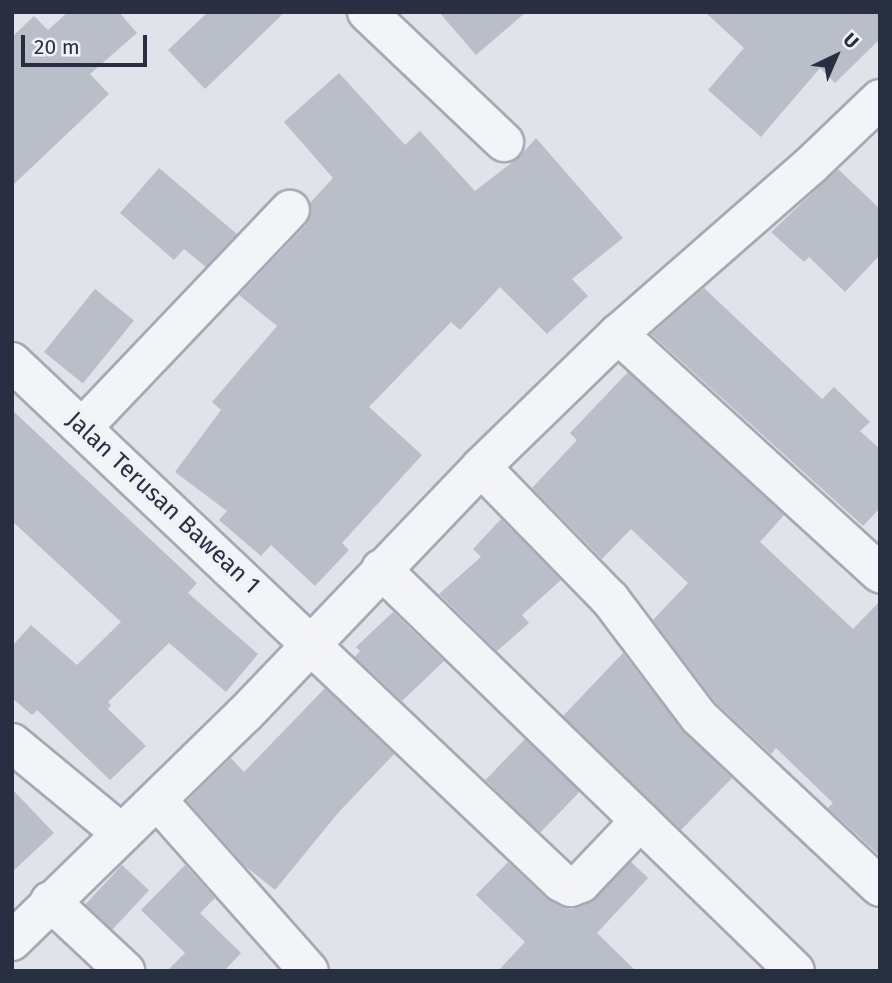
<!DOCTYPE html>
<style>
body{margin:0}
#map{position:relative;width:892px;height:983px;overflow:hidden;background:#e0e3e9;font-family:"Fira Sans",sans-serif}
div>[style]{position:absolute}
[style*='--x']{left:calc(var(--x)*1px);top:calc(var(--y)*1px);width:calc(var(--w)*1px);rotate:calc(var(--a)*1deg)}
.building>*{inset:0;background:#babec9;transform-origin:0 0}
.roads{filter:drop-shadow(2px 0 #a5a9b3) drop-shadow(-2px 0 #a5a9b3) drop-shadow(0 2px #a5a9b3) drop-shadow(0 -2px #a5a9b3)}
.street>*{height:38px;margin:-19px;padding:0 19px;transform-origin:19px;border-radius:19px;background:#f3f4f7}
span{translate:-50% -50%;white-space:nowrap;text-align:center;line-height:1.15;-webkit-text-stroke:7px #eff2f7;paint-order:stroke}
.street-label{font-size:24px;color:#282f41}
.frame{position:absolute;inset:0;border:14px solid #282f41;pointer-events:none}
.north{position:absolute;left:801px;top:21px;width:70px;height:70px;-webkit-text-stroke:5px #eff2f7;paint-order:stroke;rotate:44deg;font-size:19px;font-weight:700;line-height:28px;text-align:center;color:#282f41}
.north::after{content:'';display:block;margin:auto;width:24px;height:32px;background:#282f41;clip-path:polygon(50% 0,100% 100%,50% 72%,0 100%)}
.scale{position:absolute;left:21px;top:35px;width:126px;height:32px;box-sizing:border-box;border:4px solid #282f41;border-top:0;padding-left:9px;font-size:21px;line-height:24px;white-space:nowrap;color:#282f41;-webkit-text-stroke:5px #eff2f7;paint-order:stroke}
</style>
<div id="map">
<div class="building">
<i style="clip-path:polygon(68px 12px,119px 12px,137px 33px,90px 74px,109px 94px,12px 186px,12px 37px,34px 16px,48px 30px)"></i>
<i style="clip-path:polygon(208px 12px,285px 12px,205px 89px,168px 50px)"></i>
<i style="clip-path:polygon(439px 12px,526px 12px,476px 55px)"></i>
<i style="clip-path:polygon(705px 12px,880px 12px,880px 39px,835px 83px,820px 68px,761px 137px,708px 90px,744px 48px)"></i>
<i style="clip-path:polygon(339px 73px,405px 145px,420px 131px,475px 191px,519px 157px,536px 138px,623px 238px,572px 279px,588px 296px,547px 334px,500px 287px,460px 330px,451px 322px,369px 407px,422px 455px,342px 543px,349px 550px,315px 586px,271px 545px,261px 556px,219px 520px,227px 511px,175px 472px,221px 410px,212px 402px,277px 326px,239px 295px,306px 225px,310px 203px,333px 178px,284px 122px)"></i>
<i style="clip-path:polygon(159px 168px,237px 234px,206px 267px,184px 249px,174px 260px,120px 213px)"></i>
<i style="clip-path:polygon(838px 169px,880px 209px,880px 255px,845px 292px,809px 257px,804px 262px,771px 232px)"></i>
<i style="clip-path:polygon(704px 288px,822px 399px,834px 387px,870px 422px,860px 431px,880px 449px,880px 508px,863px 526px,651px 334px)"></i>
<i style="left:95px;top:289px;width:50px;height:81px;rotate:39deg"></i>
<i style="clip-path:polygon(628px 372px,784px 515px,760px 542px,853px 629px,880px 601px,880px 856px,828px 808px,833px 803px,776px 748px,771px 754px,715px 702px,653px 620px,688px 583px,631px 529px,602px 559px,532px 488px,577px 440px,570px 433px)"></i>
<i style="clip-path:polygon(12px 410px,197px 583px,188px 593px,258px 654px,226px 692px,169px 643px,108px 702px,111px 705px,108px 709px,146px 746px,110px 780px,37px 710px,32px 715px,12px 698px,12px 646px,31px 625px,77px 665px,121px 622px,12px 521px)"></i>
<i style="clip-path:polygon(501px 519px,561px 580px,522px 615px,529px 623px,497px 651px,439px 594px,481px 557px,473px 549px)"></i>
<i style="clip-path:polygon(393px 612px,444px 661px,402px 701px,355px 657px,360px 651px,356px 647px)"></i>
<i style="clip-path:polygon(623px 653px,682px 730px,732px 778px,681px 830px,563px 716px)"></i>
<i style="clip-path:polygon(325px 688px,394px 754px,338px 813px,275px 890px,245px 866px,187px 801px,231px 758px,244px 772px)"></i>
<i style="left:525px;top:739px;width:76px;height:57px;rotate:44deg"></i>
<i style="clip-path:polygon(12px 789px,54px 833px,12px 872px)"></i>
<i style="clip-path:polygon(508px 862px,546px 898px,571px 909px,596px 898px,631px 862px,648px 878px,597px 933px,636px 971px,498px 971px,525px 942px,476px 895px)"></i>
<i style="left:122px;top:865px;width:37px;height:54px;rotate:43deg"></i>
<i style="clip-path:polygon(185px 865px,215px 898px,200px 913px,241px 953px,224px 971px,167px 971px,185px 953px,141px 910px)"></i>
</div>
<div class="roads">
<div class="street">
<i style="--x:367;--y:12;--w:189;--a:43.5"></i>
<i style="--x:618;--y:334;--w:355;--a:42.4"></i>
<i style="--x:12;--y:362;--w:756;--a:43.45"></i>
<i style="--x:561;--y:882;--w:11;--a:27"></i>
<i style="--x:571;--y:887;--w:11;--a:-22"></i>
<i style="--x:581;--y:883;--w:86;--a:-46.4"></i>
<i style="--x:83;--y:427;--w:300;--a:-46.4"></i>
<i style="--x:481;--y:467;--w:185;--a:45.7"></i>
<i style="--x:610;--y:599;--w:148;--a:53"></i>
<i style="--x:699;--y:717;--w:248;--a:43.2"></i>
<i style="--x:381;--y:569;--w:577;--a:44.16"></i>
<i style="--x:12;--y:743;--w:140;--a:39.5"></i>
<i style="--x:158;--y:801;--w:227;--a:48.4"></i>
<i style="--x:50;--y:901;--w:103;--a:43"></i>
<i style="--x:12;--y:941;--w:325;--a:-44.3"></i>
<i style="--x:245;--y:714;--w:342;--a:-46.3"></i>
<i style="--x:481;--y:467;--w:191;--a:-44.2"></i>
<i style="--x:618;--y:334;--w:255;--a:-41.2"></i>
<i style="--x:810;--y:166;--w:97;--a:-43.7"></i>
</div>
</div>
<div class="street-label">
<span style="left:163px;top:503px;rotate:43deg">Jalan Terusan Bawean 1</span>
</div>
<div class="frame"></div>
<div class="north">U</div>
<div class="scale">20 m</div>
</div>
